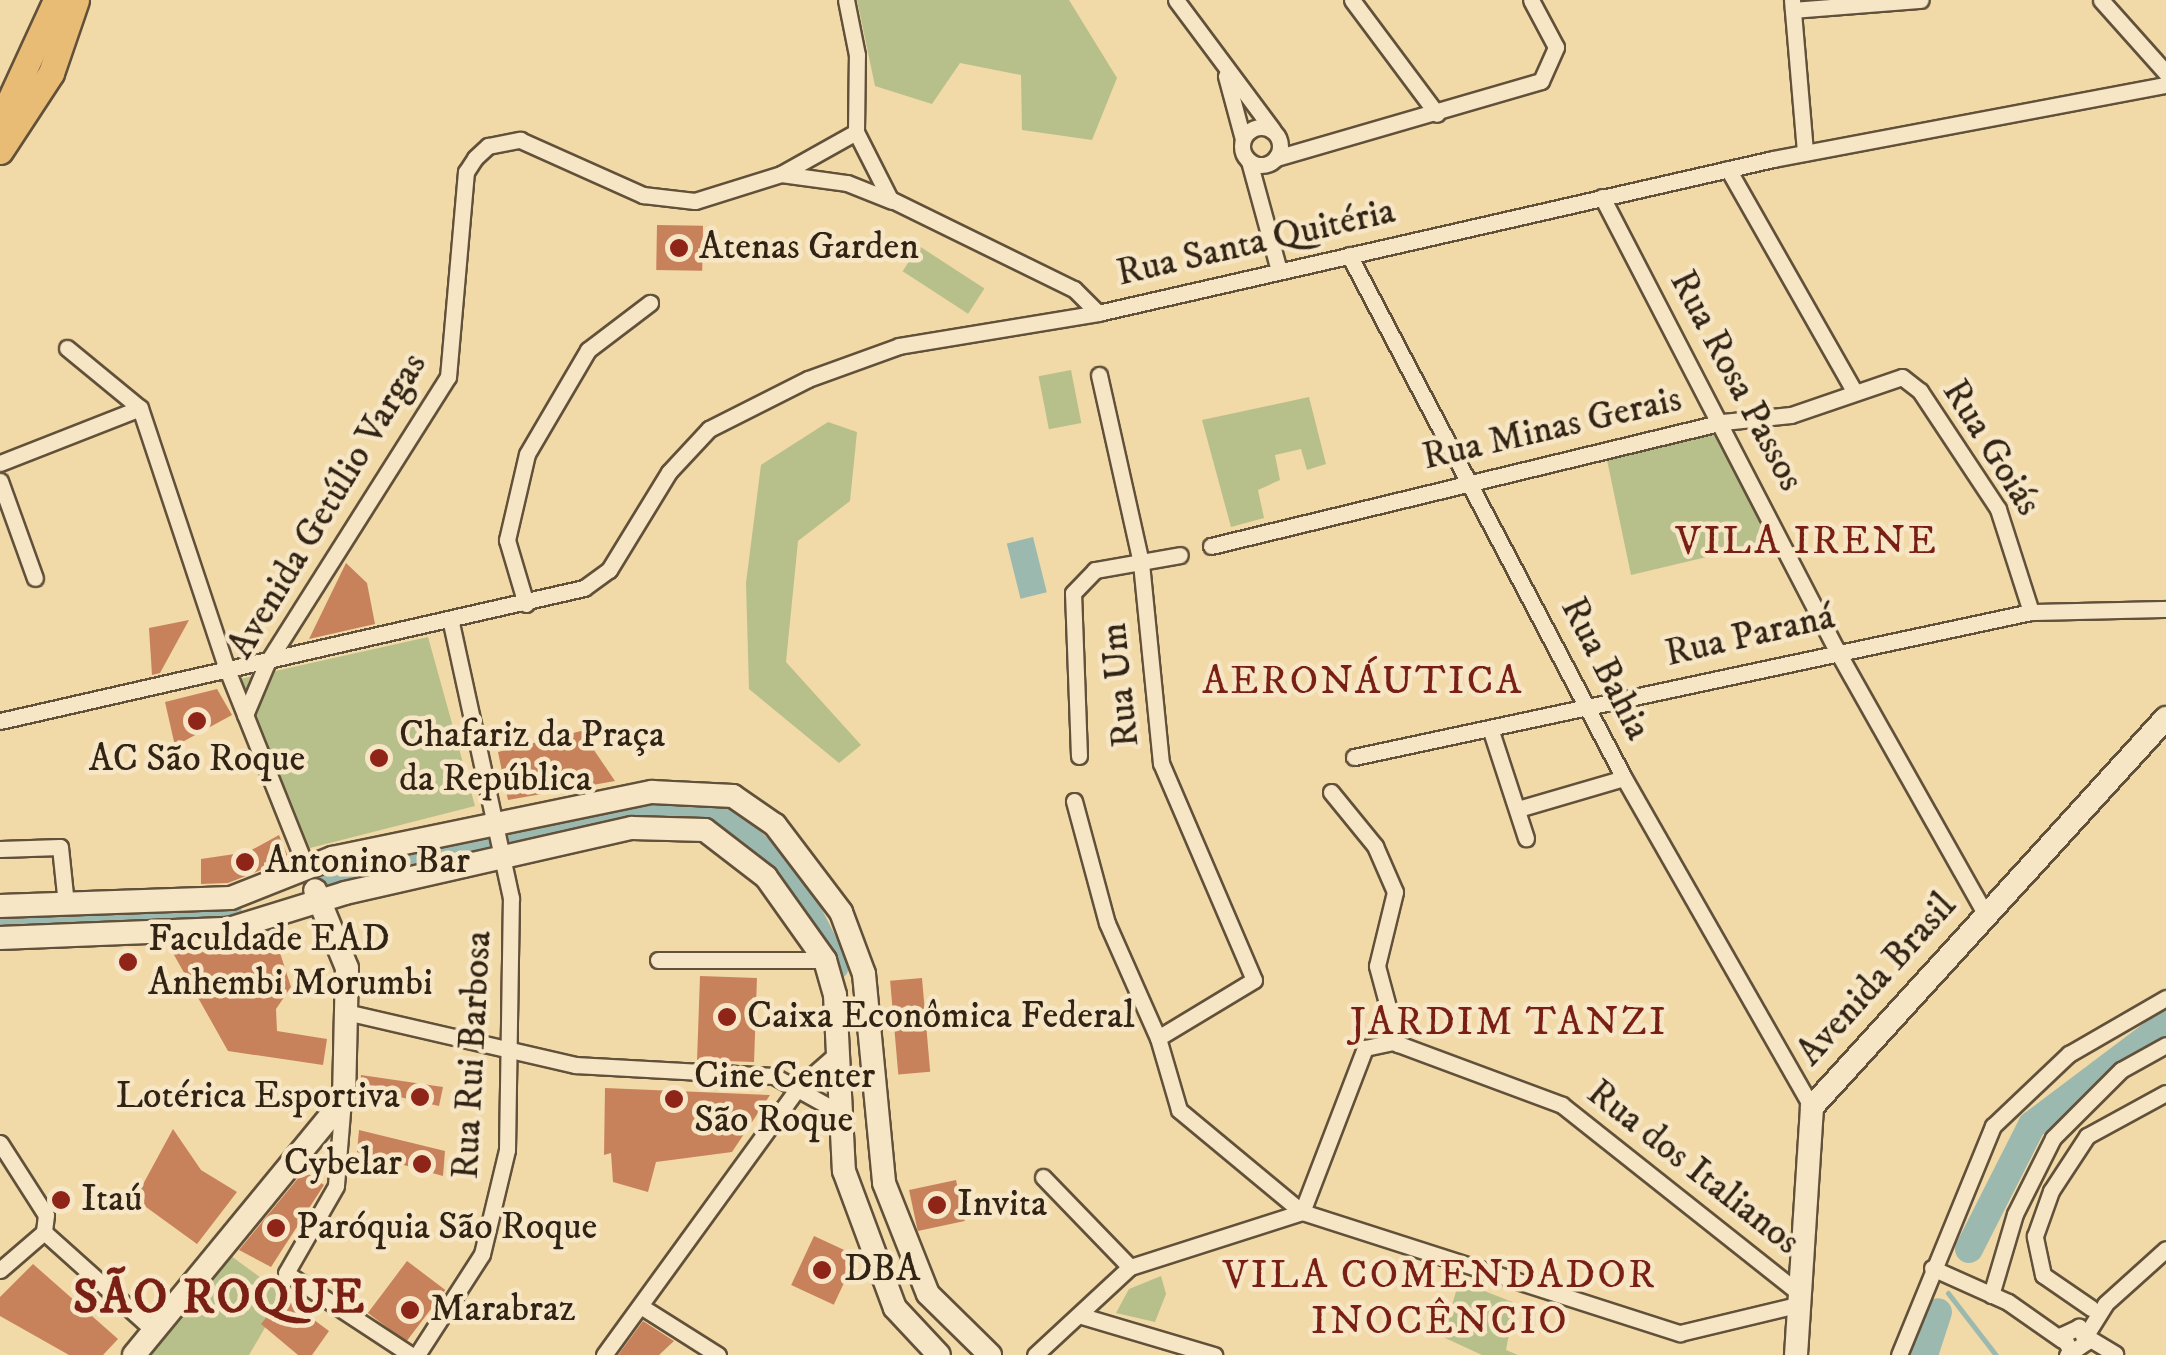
<!DOCTYPE html>
<meta charset="utf-8">
<style>
body{margin:0}
#map{position:relative;width:2166px;height:1355px;overflow:hidden;background:#f1d9a8;font-family:"IM FELL DW Pica",serif}
div>[style]{position:absolute}
[style*='--x']{left:calc(var(--x)*1px);top:calc(var(--y)*1px);width:calc(var(--w)*1px);rotate:calc(var(--a)*1deg)}
.green>*{inset:0;background:#b7c08a;transform-origin:0 0}
.water>*{inset:0;background:#9cb9af;transform-origin:0 0}
.stream>*{height:5px;margin:-2.5px;padding:0 2.5px;transform-origin:2.5px;border-radius:2.5px;background:#9cb9af}
.river>*{height:28px;margin:-14px;padding:0 14px;transform-origin:14px;border-radius:14px;background:#9cb9af}
.building>*{inset:0;background:#c8825b;transform-origin:0 0}
.roads{filter:drop-shadow(2px 0 #62513a) drop-shadow(-2px 0 #62513a) drop-shadow(0 2px #62513a) drop-shadow(0 -2px #62513a)}
.street>*{height:15px;margin:-7.5px;padding:0 7.5px;transform-origin:7.5px;border-radius:7.5px;background:#f6e6c6}
.street>.ring{margin:-7.5px;padding:0;box-sizing:content-box;background:none;border:15px solid #f6e6c6;border-radius:50%}
.secondary>*{height:22px;margin:-11px;padding:0 11px;transform-origin:11px;border-radius:11px;background:#f6e6c6}
.primary>*{height:25px;margin:-12.5px;padding:0 12.5px;transform-origin:12.5px;border-radius:12.5px;background:#e8bc74}
.dots>*{width:28px;height:28px;translate:-50% -50%;box-sizing:border-box;border:5px solid #f6e6c6;border-radius:50%}
span{translate:-50% -50%;white-space:nowrap;text-align:center;line-height:1.15;-webkit-text-stroke:9px #f6e6c6;paint-order:stroke}
.street-label{font-size:38px;color:#322415}
.poi-label{font-size:38px;color:#322415}
.left{translate:0 -50%;text-align:left}
.right{translate:-100% -50%;text-align:right}
.neighbourhood-label{font-size:40px;color:#7a1f14;letter-spacing:2.5px}
.district-label{font-size:48px;color:#7a1f14;font-weight:700;letter-spacing:2.5px}
</style>
<div id="map">
<div class="green">
<i style="clip-path:polygon(857px 0,1069px 0,1117px 78px,1092px 140px,1022px 130px,1021px 75px,960px 63px,932px 104px,875px 86px)"></i>
<i style="left:919px;top:246px;width:78px;height:30px;rotate:33deg"></i>
<i style="left:1071px;top:370px;width:54px;height:33px;rotate:79deg"></i>
<i style="clip-path:polygon(1309px 397px,1326px 464px,1307px 470px,1301px 449px,1275px 455px,1280px 480px,1258px 490px,1264px 518px,1231px 527px,1202px 420px)"></i>
<i style="clip-path:polygon(828px 422px,857px 432px,850px 501px,798px 541px,786px 662px,861px 745px,839px 763px,749px 689px,746px 583px,761px 465px)"></i>
<i style="clip-path:polygon(1718px 429px,1774px 541px,1631px 575px,1606px 455px)"></i>
<i style="clip-path:polygon(428px 637px,475px 806px,306px 849px,240px 679px)"></i>
<i style="clip-path:polygon(223px 1250px,284px 1295px,249px 1355px,140px 1355px)"></i>
<i style="clip-path:polygon(1161px 1276px,1166px 1294px,1155px 1322px,1116px 1313px,1129px 1289px)"></i>
<i style="clip-path:polygon(1459px 1281px,1515px 1303px,1506px 1350px,1518px 1355px,1482px 1355px,1443px 1337px)"></i>
</div>
<div class="water">
<i style="left:1033px;top:537px;width:57px;height:27px;rotate:76deg"></i>
</div>
<div class="stream">
<i style="--x:1948;--y:1293;--w:78;--a:52.3"></i>
</div>
<div class="river">
<i style="--x:517;--y:835;--w:148;--a:-10.5"></i>
<i style="--x:663;--y:808;--w:69;--a:12.6"></i>
<i style="--x:730;--y:823;--w:79;--a:41.9"></i>
<i style="--x:789;--y:876;--w:101;--a:62.9"></i>
<i style="--x:333;--y:877;--w:147;--a:-12.6"></i>
<i style="--x:0;--y:923;--w:229;--a:-1.8"></i>
<i style="--x:1969;--y:1249;--w:139;--a:-63.1"></i>
<i style="--x:2032;--y:1125;--w:168;--a:-37"></i>
<i style="--x:1924;--y:1355;--w:45;--a:-72"></i>
</div>
<div class="building">
<i style="left:657px;top:225px;width:46px;height:45px;rotate:1deg"></i>
<i style="clip-path:polygon(346px 563px,367px 583px,375px 624px,309px 639px)"></i>
<i style="clip-path:polygon(189px 620px,160px 673px,152px 675px,149px 628px)"></i>
<i style="clip-path:polygon(217px 689px,232px 715px,175px 746px,165px 702px)"></i>
<i style="clip-path:polygon(581px 731px,615px 781px,508px 800px,498px 752px)"></i>
<i style="clip-path:polygon(279px 835px,289px 859px,228px 883px,201px 884px,201px 859px,248px 852px)"></i>
<i style="clip-path:polygon(273px 931px,291px 987px,276px 1009px,277px 1031px,327px 1039px,323px 1065px,228px 1051px,169px 946px,230px 944px)"></i>
<i style="left:700px;top:976px;width:57px;height:84px;rotate:2deg"></i>
<i style="left:922px;top:978px;width:94px;height:32px;rotate:85deg"></i>
<i style="clip-path:polygon(361px 1075px,443px 1087px,439px 1106px,360px 1088px)"></i>
<i style="clip-path:polygon(605px 1088px,770px 1095px,732px 1152px,656px 1162px,648px 1192px,613px 1182px,611px 1153px,604px 1155px)"></i>
<i style="clip-path:polygon(173px 1129px,201px 1170px,237px 1192px,197px 1244px,135px 1199px)"></i>
<i style="clip-path:polygon(359px 1130px,445px 1151px,443px 1176px,357px 1152px)"></i>
<i style="clip-path:polygon(304px 1171px,324px 1185px,271px 1267px,239px 1250px)"></i>
<i style="left:956px;top:1180px;width:42px;height:48px;rotate:78deg"></i>
<i style="left:814px;top:1236px;width:47px;height:54px;rotate:25deg"></i>
<i style="left:407px;top:1261px;width:48px;height:65px;rotate:37deg"></i>
<i style="clip-path:polygon(33px 1264px,118px 1339px,103px 1355px,69px 1355px,0 1316px,0 1297px)"></i>
<i style="clip-path:polygon(283px 1297px,329px 1331px,312px 1355px,298px 1355px,261px 1324px)"></i>
<i style="clip-path:polygon(643px 1321px,674px 1341px,659px 1355px,618px 1355px)"></i>
</div>
<div class="roads">
<div class="street">
<i style="--x:1176;--y:0;--w:162;--a:53.3"></i>
<i style="--x:1352;--y:0;--w:142;--a:53.3"></i>
<i style="--x:1792;--y:0;--w:153;--a:85.1"></i>
<i style="--x:2101;--y:0;--w:98;--a:48.3"></i>
<i style="--x:1793;--y:10;--w:128;--a:-4.5"></i>
<i style="--x:1226;--y:76;--w:65;--a:74.9"></i>
<i class="ring" style="left:1242px;top:127px;width:23px;height:23px"></i>
<i style="--x:856;--y:132;--w:75;--a:63.1"></i>
<i style="--x:890;--y:199;--w:205;--a:26.1"></i>
<i style="--x:1074;--y:289;--w:34;--a:45"></i>
<i style="--x:1276;--y:158;--w:276;--a:-16.2"></i>
<i style="--x:1541;--y:81;--w:37;--a:-66"></i>
<i style="--x:1556;--y:47;--w:53;--a:-118"></i>
<i style="--x:1249;--y:161;--w:114;--a:74.7"></i>
<i style="--x:1728;--y:169;--w:253;--a:60.4"></i>
<i style="--x:781;--y:174;--w:67;--a:7.8"></i>
<i style="--x:847;--y:183;--w:48;--a:21.8"></i>
<i style="--x:1602;--y:197;--w:509;--a:62.63"></i>
<i style="--x:1836;--y:649;--w:302;--a:60.6"></i>
<i style="--x:1349;--y:255;--w:591;--a:62.26"></i>
<i style="--x:1624;--y:778;--w:379;--a:60.3"></i>
<i style="--x:67;--y:348;--w:94;--a:39.4"></i>
<i style="--x:140;--y:408;--w:278;--a:71.6"></i>
<i style="--x:228;--y:672;--w:213;--a:68.2"></i>
<i style="--x:1099;--y:375;--w:193;--a:77.4"></i>
<i style="--x:1141;--y:563;--w:201;--a:84.3"></i>
<i style="--x:1161;--y:763;--w:236;--a:66.8"></i>
<i style="--x:1254;--y:980;--w:112;--a:148.9"></i>
<i style="--x:0;--y:463;--w:150;--a:-21.4"></i>
<i style="--x:0;--y:481;--w:103;--a:70.2"></i>
<i style="--x:1211;--y:546;--w:527;--a:-13.61"></i>
<i style="--x:1723;--y:422;--w:68;--a:-5.9"></i>
<i style="--x:1791;--y:415;--w:117;--a:-18.9"></i>
<i style="--x:1902;--y:377;--w:23;--a:38"></i>
<i style="--x:1920;--y:391;--w:141;--a:56.5"></i>
<i style="--x:1998;--y:509;--w:108;--a:72.2"></i>
<i style="--x:526;--y:604;--w:67;--a:-106.5"></i>
<i style="--x:507;--y:540;--w:88;--a:-76.9"></i>
<i style="--x:527;--y:454;--w:121;--a:-59.6"></i>
<i style="--x:588;--y:350;--w:78;--a:-37.2"></i>
<i style="--x:245;--y:715;--w:56;--a:-67.1"></i>
<i style="--x:267;--y:663;--w:338;--a:-57.7"></i>
<i style="--x:448;--y:377;--w:206;--a:-85"></i>
<i style="--x:466;--y:172;--w:17;--a:-57"></i>
<i style="--x:475;--y:158;--w:18;--a:-43"></i>
<i style="--x:488;--y:146;--w:33;--a:-11"></i>
<i style="--x:520;--y:140;--w:135;--a:24.1"></i>
<i style="--x:643;--y:195;--w:52;--a:6.6"></i>
<i style="--x:695;--y:201;--w:90;--a:-17.4"></i>
<i style="--x:781;--y:174;--w:86;--a:-29.2"></i>
<i style="--x:856;--y:132;--w:77;--a:-89.3"></i>
<i style="--x:857;--y:55;--w:56;--a:-101.3"></i>
<i style="--x:0;--y:721;--w:599;--a:-12.83"></i>
<i style="--x:584;--y:588;--w:31;--a:-36"></i>
<i style="--x:609;--y:570;--w:115;--a:-58.5"></i>
<i style="--x:669;--y:472;--w:59;--a:-47.1"></i>
<i style="--x:709;--y:429;--w:111;--a:-26.8"></i>
<i style="--x:808;--y:379;--w:97;--a:-19.9"></i>
<i style="--x:899;--y:346;--w:202;--a:-9.4"></i>
<i style="--x:1098;--y:313;--w:692;--a:-12.85"></i>
<i style="--x:1773;--y:159;--w:400;--a:-10.7"></i>
<i style="--x:1490;--y:728;--w:116;--a:71.9"></i>
<i style="--x:1079;--y:756;--w:163;--a:-92.1"></i>
<i style="--x:1073;--y:593;--w:32;--a:-46"></i>
<i style="--x:1095;--y:570;--w:86;--a:-10"></i>
<i style="--x:1354;--y:757;--w:692;--a:-12.09"></i>
<i style="--x:2031;--y:612;--w:135;--a:-1.3"></i>
<i style="--x:1331;--y:792;--w:70;--a:50.8"></i>
<i style="--x:1375;--y:846;--w:50;--a:66.5"></i>
<i style="--x:1395;--y:892;--w:76;--a:103.7"></i>
<i style="--x:1377;--y:966;--w:81;--a:74.9"></i>
<i style="--x:1074;--y:801;--w:126;--a:74.9"></i>
<i style="--x:1107;--y:923;--w:126;--a:66.1"></i>
<i style="--x:1158;--y:1038;--w:75;--a:73.7"></i>
<i style="--x:1179;--y:1110;--w:160;--a:39.7"></i>
<i style="--x:1302;--y:1212;--w:397;--a:17.8"></i>
<i style="--x:1680;--y:1333;--w:120;--a:-13.5"></i>
<i style="--x:1518;--y:809;--w:110;--a:-16.3"></i>
<i style="--x:0;--y:849;--w:60;--a:-1.9"></i>
<i style="--x:60;--y:847;--w:57;--a:84"></i>
<i style="--x:658;--y:960;--w:167;--a:0"></i>
<i style="--x:350;--y:1013;--w:231;--a:13"></i>
<i style="--x:575;--y:1065;--w:199;--a:3.2"></i>
<i style="--x:774;--y:1076;--w:72;--a:29.1"></i>
<i style="--x:343;--y:1100;--w:86;--a:94.7"></i>
<i style="--x:336;--y:1186;--w:100;--a:119.9"></i>
<i style="--x:286;--y:1273;--w:149;--a:33.3"></i>
<i style="--x:0;--y:1143;--w:85;--a:57.4"></i>
<i style="--x:46;--y:1215;--w:17;--a:97"></i>
<i style="--x:1043;--y:1177;--w:125;--a:46"></i>
<i style="--x:1302;--y:1212;--w:176;--a:-69"></i>
<i style="--x:1365;--y:1048;--w:29;--a:-12"></i>
<i style="--x:1393;--y:1042;--w:180;--a:20.4"></i>
<i style="--x:1562;--y:1105;--w:300;--a:38.4"></i>
<i style="--x:44;--y:1232;--w:144;--a:41.9"></i>
<i style="--x:1932;--y:1268;--w:83;--a:24.1"></i>
<i style="--x:2008;--y:1302;--w:66;--a:35.1"></i>
<i style="--x:0;--y:1270;--w:58;--a:-40.8"></i>
<i style="--x:1991;--y:1295;--w:84;--a:-73.5"></i>
<i style="--x:2015;--y:1214;--w:85;--a:-63.4"></i>
<i style="--x:2053;--y:1138;--w:96;--a:-45"></i>
<i style="--x:2121;--y:1070;--w:51;--a:-29.1"></i>
<i style="--x:642;--y:1307;--w:90;--a:32.3"></i>
<i style="--x:2091;--y:1308;--w:58;--a:-145.5"></i>
<i style="--x:2043;--y:1275;--w:40;--a:-102"></i>
<i style="--x:2035;--y:1236;--w:48;--a:-70.4"></i>
<i style="--x:2051;--y:1191;--w:66;--a:-56.8"></i>
<i style="--x:2087;--y:1136;--w:90;--a:-28.6"></i>
<i style="--x:1082;--y:1316;--w:138;--a:16.5"></i>
<i style="--x:2086;--y:1335;--w:36;--a:-58"></i>
<i style="--x:2105;--y:1304;--w:82;--a:-42"></i>
<i style="--x:2087;--y:1337;--w:33;--a:31"></i>
<i style="--x:417;--y:1355;--w:120;--a:-57.2"></i>
<i style="--x:482;--y:1254;--w:107;--a:-76.5"></i>
<i style="--x:507;--y:1150;--w:252;--a:-89.1"></i>
<i style="--x:511;--y:898;--w:282;--a:-102.3"></i>
<i style="--x:604;--y:1355;--w:331;--a:-54"></i>
<i style="--x:799;--y:1087;--w:45;--a:-41.4"></i>
<i style="--x:1035;--y:1355;--w:129;--a:-42.8"></i>
<i style="--x:1130;--y:1267;--w:181;--a:-17.7"></i>
<i style="--x:1899;--y:1355;--w:248;--a:-67.7"></i>
<i style="--x:1993;--y:1126;--w:105;--a:-43.5"></i>
<i style="--x:2069;--y:1054;--w:112;--a:-30"></i>
<i style="--x:2067;--y:1355;--w:23;--a:-34"></i>
<i style="--x:2086;--y:1342;--w:17;--a:-115"></i>
<i style="--x:2079;--y:1327;--w:19;--a:155"></i>
<i style="--x:2062;--y:1335;--w:18;--a:61"></i>
</div>
<div class="secondary">
<i style="--x:0;--y:906;--w:231;--a:-2"></i>
<i style="--x:231;--y:898;--w:109;--a:-21.6"></i>
<i style="--x:332;--y:858;--w:327;--a:-11.7"></i>
<i style="--x:652;--y:792;--w:81;--a:2.8"></i>
<i style="--x:733;--y:796;--w:51;--a:34.6"></i>
<i style="--x:775;--y:825;--w:109;--a:52.8"></i>
<i style="--x:841;--y:912;--w:66;--a:69.6"></i>
<i style="--x:864;--y:974;--w:210;--a:84.5"></i>
<i style="--x:884;--y:1183;--w:119;--a:68.4"></i>
<i style="--x:928;--y:1294;--w:87;--a:44.5"></i>
<i style="--x:0;--y:938;--w:229;--a:-2.3"></i>
<i style="--x:229;--y:929;--w:121;--a:-17.2"></i>
<i style="--x:345;--y:893;--w:294;--a:-12.8"></i>
<i style="--x:632;--y:828;--w:73;--a:1.6"></i>
<i style="--x:705;--y:830;--w:77;--a:37.6"></i>
<i style="--x:766;--y:877;--w:102;--a:54.6"></i>
<i style="--x:825;--y:960;--w:36;--a:74"></i>
<i style="--x:835;--y:995;--w:176;--a:87.1"></i>
<i style="--x:844;--y:1171;--w:146;--a:69.6"></i>
<i style="--x:895;--y:1308;--w:64;--a:46.9"></i>
<i style="--x:134;--y:1355;--w:331;--a:-50.6"></i>
<i style="--x:344;--y:1099;--w:131;--a:-88.7"></i>
<i style="--x:347;--y:968;--w:84;--a:-112.3"></i>
<i style="--x:1796;--y:1355;--w:249;--a:-86.3"></i>
<i style="--x:1812;--y:1107;--w:526;--a:-47.7"></i>
</div>
<div class="primary">
<i style="--x:0;--y:122;--w:134;--a:-65.3"></i>
<i style="--x:0;--y:151;--w:93;--a:-56.8"></i>
<i style="--x:51;--y:73;--w:77;--a:-71.1"></i>
</div>
</div>
<div class="dots">
<i style="left:679px;top:248px;background:#8f2418"></i>
<i style="left:197px;top:721px;background:#8f2418"></i>
<i style="left:379px;top:758px;background:#8f2418"></i>
<i style="left:245px;top:862px;background:#8f2418"></i>
<i style="left:128px;top:962px;background:#8f2418"></i>
<i style="left:727px;top:1017px;background:#8f2418"></i>
<i style="left:420px;top:1097px;background:#8f2418"></i>
<i style="left:674px;top:1099px;background:#8f2418"></i>
<i style="left:422px;top:1164px;background:#8f2418"></i>
<i style="left:61px;top:1200px;background:#8f2418"></i>
<i style="left:937px;top:1205px;background:#8f2418"></i>
<i style="left:276px;top:1228px;background:#8f2418"></i>
<i style="left:822px;top:1270px;background:#8f2418"></i>
<i style="left:410px;top:1310px;background:#8f2418"></i>
</div>
<div class="street-label">
<span style="left:1256px;top:243px;rotate:-13deg">Rua Santa Quitéria</span>
<span style="left:1736px;top:381px;rotate:62deg">Rua Rosa Passos</span>
<span style="left:1552px;top:429px;rotate:-13deg">Rua Minas Gerais</span>
<span style="left:1991px;top:448px;rotate:58deg">Rua Goiás</span>
<span style="left:328px;top:506px;rotate:-59deg">Avenida Getúlio Vargas</span>
<span style="left:1750px;top:636px;rotate:-13deg">Rua Paraná</span>
<span style="left:1605px;top:669px;rotate:63deg">Rua Bahia</span>
<span style="left:1121px;top:685px;rotate:-96deg">Rua Um</span>
<span style="left:1877px;top:980px;rotate:-48deg">Avenida Brasil</span>
<span style="left:473px;top:1055px;rotate:-87deg">Rua Rui Barbosa</span>
<span style="left:1693px;top:1168px;rotate:38deg">Rua dos Italianos</span>
</div>
<div class="poi-label">
<span class="left" style="left:699px;top:248px">Atenas Garden</span>
<span class="left" style="left:399px;top:758px">Chafariz da Praça<br>da República</span>
<span style="left:197px;top:760px">AC São Roque</span>
<span class="left" style="left:265px;top:862px">Antonino Bar</span>
<span class="left" style="left:148px;top:962px">Faculdade EAD<br>Anhembi Morumbi</span>
<span class="left" style="left:747px;top:1017px">Caixa Econômica Federal</span>
<span class="left" style="left:694px;top:1099px">Cine Center<br>São Roque</span>
<span class="right" style="left:400px;top:1097px">Lotérica Esportiva</span>
<span class="right" style="left:402px;top:1164px">Cybelar</span>
<span class="left" style="left:81px;top:1200px">Itaú</span>
<span class="left" style="left:957px;top:1205px">Invita</span>
<span class="left" style="left:296px;top:1228px">Paróquia São Roque</span>
<span class="left" style="left:844px;top:1270px">DBA</span>
<span class="left" style="left:430px;top:1310px">Marabraz</span>
</div>
<div class="neighbourhood-label">
<span style="left:1807px;top:542px">VILA IRENE</span>
<span style="left:1363px;top:682px">AERONÁUTICA</span>
<span style="left:1509px;top:1023px">JARDIM TANZI</span>
<span style="left:1440px;top:1299px">VILA COMENDADOR<br>INOCÊNCIO</span>
</div>
<div class="district-label">
<span style="left:220px;top:1299px">SÃO ROQUE</span>
</div>
</div>
